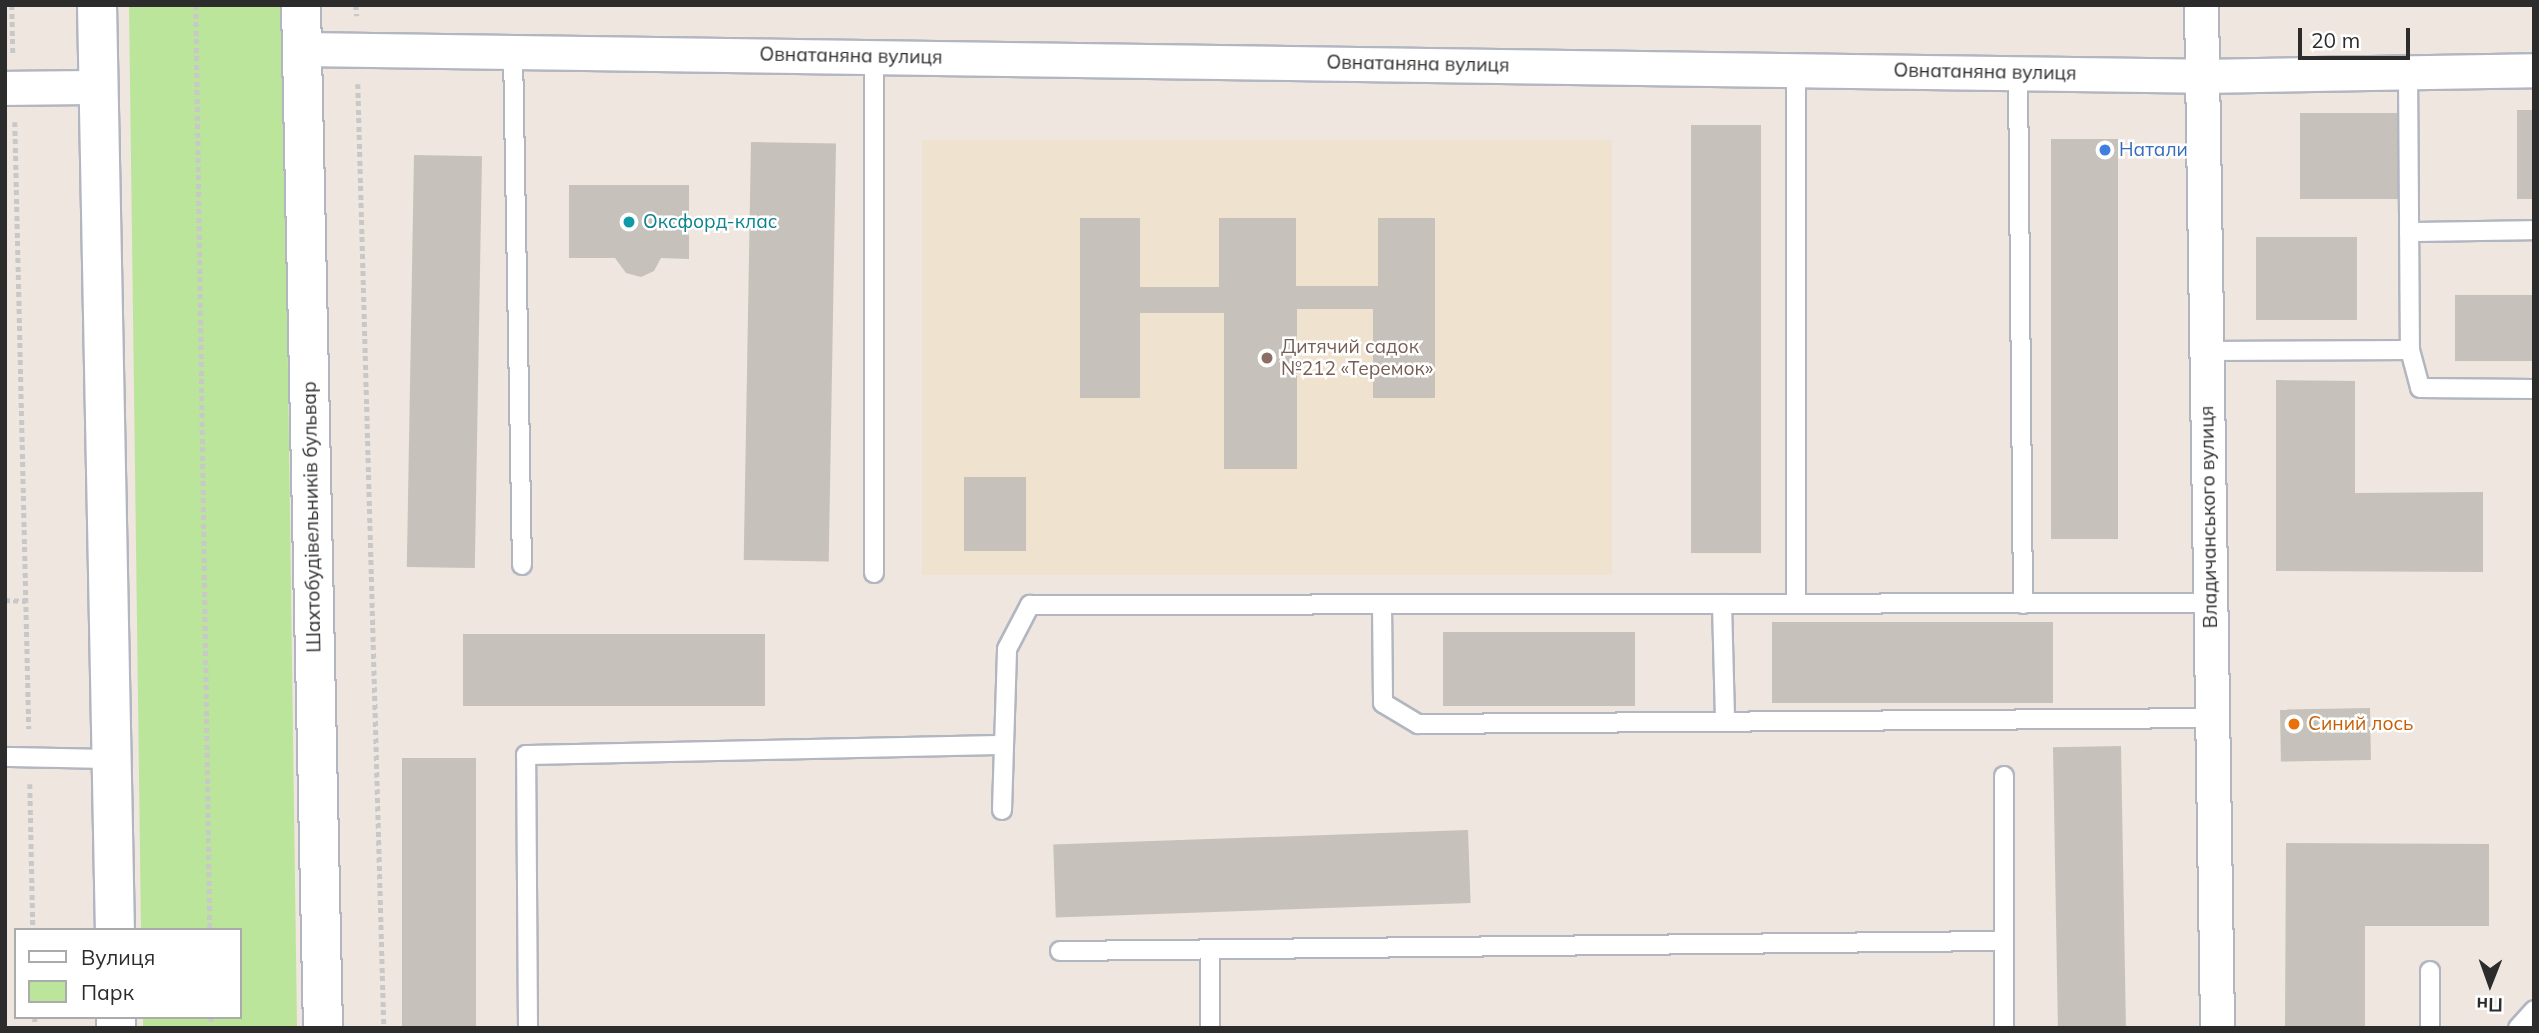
<!DOCTYPE html>
<meta charset="utf-8">
<style>
body{margin:0}
#map{position:relative;width:2539px;height:1033px;overflow:hidden;background:#eee6df;font-family:Mulish,sans-serif}
div>[style]{position:absolute}
[style*='--x']{left:calc(var(--x)*1px);top:calc(var(--y)*1px);width:calc(var(--w)*1px);rotate:calc(var(--a)*1deg)}
.education>*{inset:0;background:#efe2ce;transform-origin:0 0}
.green>*{inset:0;background:#bae59b}
.building>*{inset:0;background:#c6c1ba;transform-origin:0 0}
.path>*{height:4.5px;margin-top:-2.25px;transform-origin:0;background:repeating-linear-gradient(90deg,#c8c8c8 0 5px,transparent 0 8.5px)}
.roads{filter:drop-shadow(2px 0 #b2b6c0) drop-shadow(-2px 0 #b2b6c0) drop-shadow(0 2px #b2b6c0) drop-shadow(0 -2px #b2b6c0)}
.service>*{height:18px;margin:-9px;padding:0 9px;transform-origin:9px;border-radius:9px;background:#fff}
.minor>*{height:33px;margin:-16.5px;padding:0 16.5px;transform-origin:16.5px;border-radius:16.5px;background:#fff}
.secondary>*{height:38px;margin:-19px;padding:0 19px;transform-origin:19px;border-radius:19px;background:#fff}
.dots>*{width:19px;height:19px;translate:-50% -50%;box-sizing:border-box;border:4px solid #fff;border-radius:50%}
span{translate:-50% -50%;white-space:nowrap;text-align:center;line-height:1.15;-webkit-text-stroke:5px #fff;paint-order:stroke}
.street-label{font-size:19px;color:#2c2c2c}
.shop-label{font-size:19px;color:#366cbe}
.left{translate:0 -50%;text-align:left}
.culture-label{font-size:19px;color:#0d838f}
.education-label{font-size:19px;color:#785e54}
.food-label{font-size:19px;color:#c56008}
.frame{position:absolute;inset:0;border:7px solid #2c2c2c;pointer-events:none}
.legend{position:absolute;left:14px;top:928px;width:228px;height:91px;box-sizing:border-box;background:#fff;border:2px solid #ababab;margin:0;padding:9px 12px;list-style:none;font-size:21px;color:#2c2c2c}
.legend li{display:flex;align-items:center;gap:14px;height:35px}
.legend b{width:35px;border:2px solid #ababab}
.north{position:absolute;left:2455px;top:949px;width:70px;height:70px;-webkit-text-stroke:5px #fff;paint-order:stroke;rotate:181deg;font-size:19px;font-weight:700;line-height:28px;text-align:center;color:#2c2c2c}
.north::after{content:'';display:block;margin:auto;width:24px;height:32px;background:#2c2c2c;clip-path:polygon(50% 0,100% 100%,50% 72%,0 100%)}
.scale{position:absolute;left:2298px;top:28px;width:112px;height:32px;box-sizing:border-box;border:4px solid #2c2c2c;border-top:0;padding-left:9px;font-size:21px;line-height:24px;white-space:nowrap;color:#2c2c2c;-webkit-text-stroke:5px #fff;paint-order:stroke}
</style>
<div id="map">
<div class="education">
<i style="left:922px;top:140px;width:690px;height:435px"></i>
</div>
<div class="green">
<i style="clip-path:polygon(129px 5px,283px 5px,297px 1028px,143px 1028px,143px 1017px,240px 1017px,240px 930px,141px 930px)"></i>
</div>
<div class="building">
<i style="left:2517px;top:110px;width:17px;height:89px"></i>
<i style="left:2300px;top:113px;width:101px;height:86px"></i>
<i style="left:1691px;top:125px;width:70px;height:428px"></i>
<i style="left:2051px;top:139px;width:67px;height:400px"></i>
<i style="left:751px;top:142px;width:85px;height:418px;rotate:1deg"></i>
<i style="left:414px;top:155px;width:68px;height:412px;rotate:1deg"></i>
<i style="clip-path:polygon(569px 185px,689px 185px,689px 259px,661px 258px,654px 271px,641px 277px,626px 273px,615px 258px,569px 258px)"></i>
<i style="clip-path:polygon(1080px 218px,1140px 218px,1140px 287px,1219px 287px,1219px 218px,1296px 218px,1296px 286px,1378px 286px,1378px 218px,1435px 218px,1435px 398px,1373px 398px,1373px 309px,1297px 309px,1297px 469px,1224px 469px,1224px 313px,1140px 313px,1140px 398px,1080px 398px)"></i>
<i style="left:2256px;top:237px;width:101px;height:83px"></i>
<i style="left:2455px;top:295px;width:79px;height:66px"></i>
<i style="clip-path:polygon(2276px 380px,2355px 381px,2355px 493px,2483px 492px,2483px 572px,2276px 571px)"></i>
<i style="left:964px;top:477px;width:62px;height:74px"></i>
<i style="left:1772px;top:622px;width:281px;height:81px"></i>
<i style="left:1635px;top:632px;width:74px;height:192px;rotate:90deg"></i>
<i style="left:463px;top:634px;width:302px;height:72px"></i>
<i style="left:2370px;top:708px;width:52px;height:90px;rotate:89deg"></i>
<i style="left:2121px;top:746px;width:282px;height:68px;rotate:89deg"></i>
<i style="left:402px;top:758px;width:74px;height:270px"></i>
<i style="left:1468px;top:830px;width:73px;height:415px;rotate:88deg"></i>
<i style="clip-path:polygon(2286px 843px,2489px 844px,2489px 926px,2365px 926px,2365px 1028px,2285px 1028px)"></i>
</div>
<div class="path">
<i style="--x:12;--y:5;--w:49;--a:88.8"></i>
<i style="--x:196;--y:5;--w:925;--a:89.13"></i>
<i style="--x:356;--y:5;--w:11;--a:85"></i>
<i style="--x:358;--y:84;--w:944;--a:88.42"></i>
<i style="--x:15;--y:122;--w:607;--a:88.68"></i>
<i style="--x:5;--y:600;--w:21;--a:3"></i>
<i style="--x:30;--y:784;--w:146;--a:88.8"></i>
<i style="--x:35;--y:1017;--w:11;--a:90"></i>
<i style="--x:211;--y:1017;--w:11;--a:85"></i>
</div>
<div class="roads">
<div class="service">
<i style="--x:513;--y:51;--w:514;--a:89"></i>
<i style="--x:874;--y:56;--w:517;--a:90"></i>
<i style="--x:2408;--y:72;--w:278;--a:89.6"></i>
<i style="--x:2018;--y:73;--w:531;--a:89.46"></i>
<i style="--x:2409;--y:232;--w:125;--a:-0.9"></i>
<i style="--x:2206;--y:351;--w:204;--a:-0.3"></i>
<i style="--x:2410;--y:350;--w:39;--a:75"></i>
<i style="--x:2420;--y:388;--w:114;--a:0.5"></i>
<i style="--x:1382;--y:604;--w:99;--a:89.4"></i>
<i style="--x:1383;--y:703;--w:41;--a:31"></i>
<i style="--x:1418;--y:724;--w:794;--a:-0.43"></i>
<i style="--x:1722;--y:604;--w:117;--a:88.5"></i>
<i style="--x:1796;--y:604;--w:534;--a:-90"></i>
<i style="--x:5;--y:757;--w:106;--a:1.1"></i>
<i style="--x:2004;--y:776;--w:252;--a:90"></i>
<i style="--x:1002;--y:810;--w:161;--a:-88.2"></i>
<i style="--x:1007;--y:649;--w:50;--a:-62.4"></i>
<i style="--x:1030;--y:605;--w:1180;--a:-0.1"></i>
<i style="--x:1210;--y:950;--w:78;--a:90"></i>
<i style="--x:1060;--y:951;--w:944;--a:-0.61"></i>
<i style="--x:2430;--y:971;--w:57;--a:90"></i>
<i style="--x:528;--y:1028;--w:273;--a:-90.4"></i>
<i style="--x:526;--y:755;--w:475;--a:-1.2"></i>
<i style="--x:2518;--y:1028;--w:24;--a:-48"></i>
</div>
<div class="minor">
<i style="--x:2201;--y:5;--w:1023;--a:89.1"></i>
<i style="--x:302;--y:49;--w:1900;--a:0.81"></i>
<i style="--x:2202;--y:76;--w:332;--a:-1"></i>
<i style="--x:5;--y:88;--w:93;--a:-0.6"></i>
</div>
<div class="secondary">
<i style="--x:97;--y:5;--w:925;--a:88.89"></i>
<i style="--x:301;--y:5;--w:1023;--a:88.77"></i>
<i style="--x:116;--y:1017;--w:11;--a:90"></i>
</div>
</div>
<div class="dots">
<i style="left:2105px;top:150px;background:#3f7fe0"></i>
<i style="left:629px;top:222px;background:#0f9aa8"></i>
<i style="left:1267px;top:358px;background:#8d6e63"></i>
<i style="left:2294px;top:724px;background:#e8710a"></i>
</div>
<div class="street-label">
<span style="left:851px;top:56px;rotate:1deg">Овнатаняна вулиця</span>
<span style="left:1418px;top:64px;rotate:1deg">Овнатаняна вулиця</span>
<span style="left:1985px;top:72px;rotate:1deg">Овнатаняна вулиця</span>
<span style="left:312px;top:517px;rotate:-91deg">Шахтобудівельників бульвар</span>
<span style="left:2209px;top:517px;rotate:-91deg">Владичанського вулиця</span>
</div>
<div class="shop-label">
<span class="left" style="left:2119px;top:150px">Натали</span>
</div>
<div class="culture-label">
<span class="left" style="left:643px;top:222px">Оксфорд-клас</span>
</div>
<div class="education-label">
<span class="left" style="left:1281px;top:358px">Дитячий садок<br>№212 «Теремок»</span>
</div>
<div class="food-label">
<span class="left" style="left:2308px;top:724px">Синий лось</span>
</div>
<div class="frame"></div>
<ul class="legend">
<li><b style="height:9px;background:#fff"></b>Вулиця</li>
<li><b style="height:19px;background:#bae59b"></b>Парк</li>
</ul>
<div class="north">Пн</div>
<div class="scale">20 m</div>
</div>
